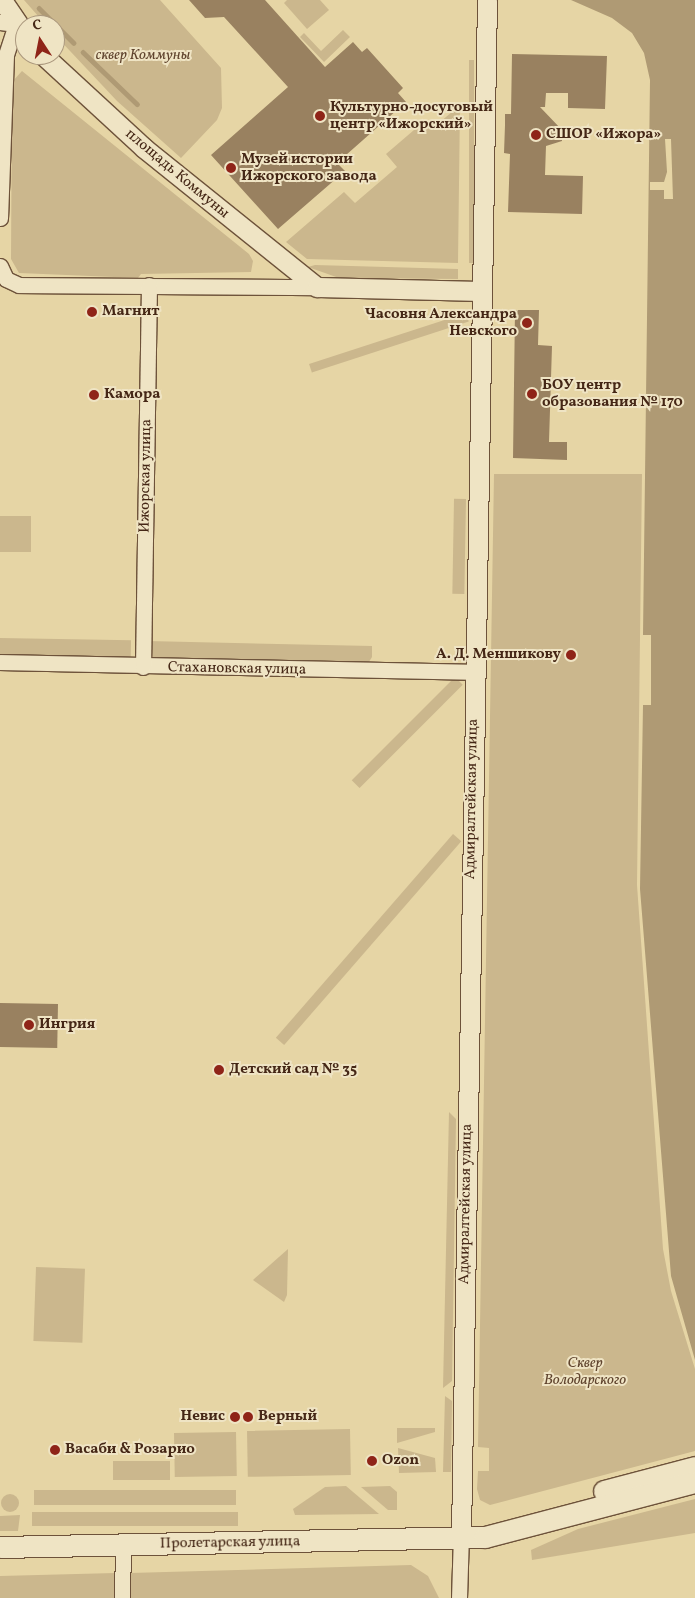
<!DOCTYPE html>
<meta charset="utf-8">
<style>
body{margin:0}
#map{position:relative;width:695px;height:1598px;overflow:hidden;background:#e6d5a5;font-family:Vollkorn,serif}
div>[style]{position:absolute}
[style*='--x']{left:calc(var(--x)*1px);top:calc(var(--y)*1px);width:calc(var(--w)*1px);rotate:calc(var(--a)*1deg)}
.green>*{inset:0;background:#cbb78d;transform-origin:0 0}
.round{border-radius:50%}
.water>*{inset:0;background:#af9a74}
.pier>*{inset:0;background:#e6d5a5}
.stream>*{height:4.5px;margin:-2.25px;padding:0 2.25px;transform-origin:2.25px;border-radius:2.25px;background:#af9a74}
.building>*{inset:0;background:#998160;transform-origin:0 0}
.roads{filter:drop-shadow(1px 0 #6d523a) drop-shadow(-1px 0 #6d523a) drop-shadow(0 1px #6d523a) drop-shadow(0 -1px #6d523a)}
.minor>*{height:15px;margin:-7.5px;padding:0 7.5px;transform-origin:7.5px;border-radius:7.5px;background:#efe4c4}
.tertiary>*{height:19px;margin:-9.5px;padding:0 9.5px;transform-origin:9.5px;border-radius:9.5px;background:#efe4c4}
.secondary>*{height:21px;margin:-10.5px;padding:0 10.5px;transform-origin:10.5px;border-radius:10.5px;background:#efe4c4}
.dots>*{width:14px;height:14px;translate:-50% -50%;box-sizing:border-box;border:2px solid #efe4c4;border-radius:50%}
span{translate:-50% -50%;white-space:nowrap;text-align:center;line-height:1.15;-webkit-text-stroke:4px #efe4c4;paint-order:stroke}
.park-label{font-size:15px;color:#60442e;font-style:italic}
.poi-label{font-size:15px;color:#452716;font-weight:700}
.left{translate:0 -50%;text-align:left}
.right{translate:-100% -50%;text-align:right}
.street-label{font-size:15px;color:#452716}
.north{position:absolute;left:15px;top:15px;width:50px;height:50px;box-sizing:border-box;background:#efe4c4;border:1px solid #ab987e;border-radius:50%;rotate:349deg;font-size:14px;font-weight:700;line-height:20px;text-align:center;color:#452716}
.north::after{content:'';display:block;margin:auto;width:18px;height:22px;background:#8f2418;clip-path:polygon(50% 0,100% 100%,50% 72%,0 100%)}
</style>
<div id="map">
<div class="green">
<i style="clip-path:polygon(24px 0,160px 0,221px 68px,222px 108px,217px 120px,181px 158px,117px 101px,55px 35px,55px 25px,46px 25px)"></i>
<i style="clip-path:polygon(287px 0,320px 0,329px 10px,307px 29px,284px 3px)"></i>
<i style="clip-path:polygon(343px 30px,350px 37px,324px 62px,300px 37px,304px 33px,321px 51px)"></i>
<i style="left:469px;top:60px;width:5px;height:203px"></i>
<i style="clip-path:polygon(22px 71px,249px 254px,253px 261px,251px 272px,141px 274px,138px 278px,19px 273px,11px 259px,12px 82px)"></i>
<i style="clip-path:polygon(460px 105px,458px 263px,307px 259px,286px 242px,344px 192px,355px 203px,397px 167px,386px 154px,421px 124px,432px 129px)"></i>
<i style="clip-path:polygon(315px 265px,458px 269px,458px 279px,339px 278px,308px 267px)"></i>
<i style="left:466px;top:313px;width:9px;height:165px;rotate:72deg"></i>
<i style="clip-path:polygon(494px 474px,642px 474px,637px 885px,663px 1249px,671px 1291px,695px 1369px,695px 1451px,490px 1505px,480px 1500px,477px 1489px,478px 1471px,489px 1471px,489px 1448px,478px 1447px)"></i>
<i style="left:466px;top:499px;width:95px;height:12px;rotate:91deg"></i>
<i style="left:0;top:516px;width:31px;height:36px"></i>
<i style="left:0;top:638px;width:131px;height:17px;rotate:1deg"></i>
<i style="clip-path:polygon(147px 641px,372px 646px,372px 657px,367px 665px,154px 661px)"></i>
<i style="left:455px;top:677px;width:11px;height:146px;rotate:45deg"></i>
<i style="left:453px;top:834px;width:11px;height:270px;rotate:41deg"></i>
<i style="clip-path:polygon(449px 1112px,456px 1119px,452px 1381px,443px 1388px)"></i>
<i style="clip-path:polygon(288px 1249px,287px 1295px,284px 1302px,253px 1280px)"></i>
<i style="left:36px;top:1267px;width:49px;height:74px;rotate:2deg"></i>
<i style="clip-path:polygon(445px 1396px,452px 1401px,451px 1472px,443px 1472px)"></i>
<i style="clip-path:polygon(397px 1428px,435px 1428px,435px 1432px,397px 1443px)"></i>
<i style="left:350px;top:1429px;width:46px;height:103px;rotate:89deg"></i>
<i style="left:236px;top:1432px;width:44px;height:62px;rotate:89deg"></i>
<i style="clip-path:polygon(398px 1448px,435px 1458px,436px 1472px,399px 1473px)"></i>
<i style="left:170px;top:1461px;width:19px;height:57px;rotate:90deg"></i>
<i style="clip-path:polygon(346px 1486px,379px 1514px,295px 1515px,293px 1509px,325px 1487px)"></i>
<i style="clip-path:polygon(390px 1486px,397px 1492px,397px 1510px,388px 1510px,361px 1487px)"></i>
<i style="left:236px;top:1490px;width:15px;height:202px;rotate:90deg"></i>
<i class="round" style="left:1px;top:1494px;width:18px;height:18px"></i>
<i style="clip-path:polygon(695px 1499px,695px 1533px,532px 1560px,531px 1550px,578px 1529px)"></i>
<i style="left:238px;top:1512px;width:14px;height:206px;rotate:90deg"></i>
<i style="clip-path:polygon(20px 1515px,18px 1531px,0 1531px,0 1516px)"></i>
<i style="clip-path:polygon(411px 1565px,428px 1576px,439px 1598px,129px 1598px,130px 1573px)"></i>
<i style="clip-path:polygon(115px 1573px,118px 1598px,0 1598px,0 1576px)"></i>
</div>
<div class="water">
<i style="clip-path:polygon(571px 0,695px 0,695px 1360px,671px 1276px,640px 889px,643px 705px,651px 705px,651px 635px,643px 635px,650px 80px,644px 53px,632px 33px,612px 18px)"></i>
</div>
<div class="pier">
<i style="clip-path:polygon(665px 139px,671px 139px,673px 199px,664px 199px,664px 190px,650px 190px,650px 182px,664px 182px,667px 172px)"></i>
</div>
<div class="stream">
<i style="--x:39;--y:8;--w:49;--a:45"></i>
<i style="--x:83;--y:52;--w:75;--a:43.9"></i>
</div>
<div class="building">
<i style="clip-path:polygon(189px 0,265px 0,325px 67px,353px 42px,362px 52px,367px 48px,403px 88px,398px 93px,406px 102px,337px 163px,345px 171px,278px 229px,211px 155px,288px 87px,224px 17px,205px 18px)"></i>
<i style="clip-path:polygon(512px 54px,607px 56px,605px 109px,568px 108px,568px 93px,546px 93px,545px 107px,540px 107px,562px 130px,562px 141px,546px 146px,545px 175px,583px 176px,582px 214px,508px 212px,510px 154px,504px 153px,505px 125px,505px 114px,511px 114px)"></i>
<i style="clip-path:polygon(515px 310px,539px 310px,538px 345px,552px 346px,549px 442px,567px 442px,567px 460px,513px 458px)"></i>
<i style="left:0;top:1003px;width:58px;height:44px;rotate:1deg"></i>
</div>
<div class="roads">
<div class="minor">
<i style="--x:0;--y:22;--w:16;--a:7"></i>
<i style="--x:16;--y:24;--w:33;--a:108"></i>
<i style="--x:6;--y:55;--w:163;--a:92.1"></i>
<i style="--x:0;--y:266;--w:14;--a:65"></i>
<i style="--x:6;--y:279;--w:14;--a:25"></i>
<i style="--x:19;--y:285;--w:298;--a:0.4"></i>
<i style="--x:0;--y:662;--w:474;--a:1.2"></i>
<i style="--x:143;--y:667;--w:382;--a:-89.1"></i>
<i style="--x:122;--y:1598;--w:53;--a:-88.9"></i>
<i style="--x:459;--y:1598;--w:63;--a:-88.2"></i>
</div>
<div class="tertiary">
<i style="--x:2;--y:0;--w:41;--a:55.9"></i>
<i style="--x:43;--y:55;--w:137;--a:42.6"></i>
<i style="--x:144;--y:148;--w:222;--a:38.8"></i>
<i style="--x:317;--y:287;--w:164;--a:1.4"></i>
<i style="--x:461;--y:1535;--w:1535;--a:-89.03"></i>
</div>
<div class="secondary">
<i style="--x:604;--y:1491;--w:94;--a:-14.8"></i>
<i style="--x:0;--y:1547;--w:485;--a:-1.2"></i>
<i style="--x:485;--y:1537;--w:217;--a:-14.7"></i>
</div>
</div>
<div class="dots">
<i style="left:320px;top:116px;background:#8f2418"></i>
<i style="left:536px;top:135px;background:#8f2418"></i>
<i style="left:231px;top:168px;background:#8f2418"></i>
<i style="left:92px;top:312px;background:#8f2418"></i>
<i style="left:527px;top:323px;background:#8f2418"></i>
<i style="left:532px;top:394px;background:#8f2418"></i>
<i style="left:94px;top:395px;background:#8f2418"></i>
<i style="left:571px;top:655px;background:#8f2418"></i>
<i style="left:29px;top:1025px;background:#8f2418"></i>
<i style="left:219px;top:1070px;background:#8f2418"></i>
<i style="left:235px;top:1417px;background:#8f2418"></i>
<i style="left:248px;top:1417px;background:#8f2418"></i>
<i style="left:55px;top:1450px;background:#8f2418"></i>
<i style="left:372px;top:1461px;background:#8f2418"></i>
</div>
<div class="park-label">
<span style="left:143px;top:56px">сквер Коммуны</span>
<span style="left:585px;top:1372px">Сквер<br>Володарского</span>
</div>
<div class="poi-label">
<span class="left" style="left:330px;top:116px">Культурно-досуговый<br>центр «Ижорский»</span>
<span class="left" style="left:546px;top:135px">СШОР «Ижора»</span>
<span class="left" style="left:241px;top:168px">Музей истории<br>Ижорского завода</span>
<span class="left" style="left:102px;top:312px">Магнит</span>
<span class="right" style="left:517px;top:323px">Часовня Александра<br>Невского</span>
<span class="left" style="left:542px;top:394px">БОУ центр<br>образования № 170</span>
<span class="left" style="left:104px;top:395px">Камора</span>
<span class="right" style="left:561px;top:655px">А. Д. Меншикову</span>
<span class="left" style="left:39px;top:1025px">Ингрия</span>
<span class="left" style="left:229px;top:1070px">Детский сад № 35</span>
<span class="right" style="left:225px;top:1417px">Невис</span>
<span class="left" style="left:258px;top:1417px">Верный</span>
<span class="left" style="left:65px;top:1450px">Васаби &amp; Розарио</span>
<span class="left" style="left:382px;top:1461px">Ozon</span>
</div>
<div class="street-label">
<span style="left:177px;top:174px;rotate:40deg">площадь Коммуны</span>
<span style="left:146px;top:476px;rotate:-89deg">Ижорская улица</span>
<span style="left:237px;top:669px;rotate:1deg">Стахановская улица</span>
<span style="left:472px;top:799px;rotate:-89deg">Адмиралтейская улица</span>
<span style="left:466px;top:1204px;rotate:-89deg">Адмиралтейская улица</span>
<span style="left:230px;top:1543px;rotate:-1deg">Пролетарская улица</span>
</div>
<div class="north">С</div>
</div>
